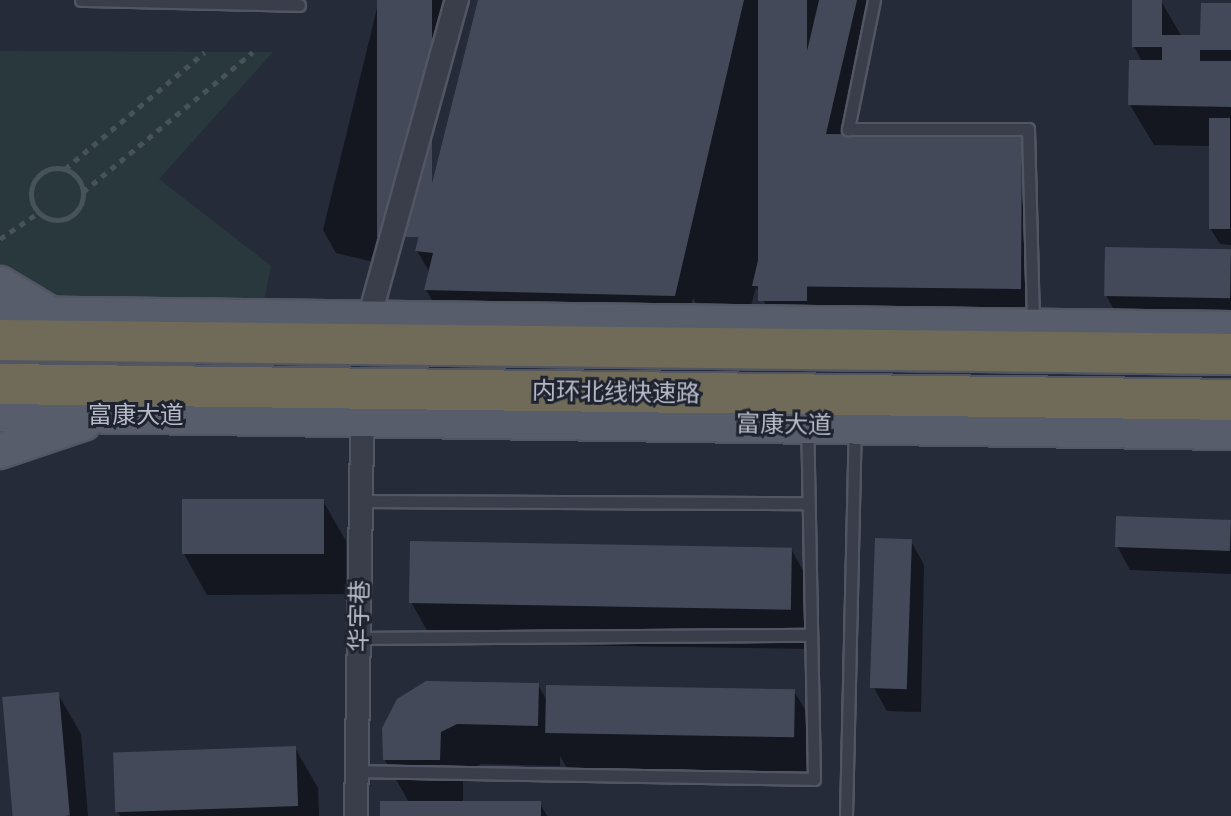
<!DOCTYPE html>
<meta charset="utf-8">
<style>
body{margin:0}
#map{position:relative;width:1231px;height:816px;overflow:hidden;background:#262b3a;font-family:"DM Sans","Noto Sans SC",sans-serif}
div>[style]{position:absolute}
[style*='--x']{left:calc(var(--x)*1px);top:calc(var(--y)*1px);width:calc(var(--w)*1px);rotate:calc(var(--a)*1deg)}
.green>*{inset:0;background:#29383c}
.shadow>*{inset:0;background:#0007}
.building>*{inset:0;background:#434959;transform-origin:0 0}
.path>*{height:5px;margin-top:-2.5px;transform-origin:0;background:repeating-linear-gradient(90deg,#465359 0 6px,transparent 0 12px)}
.path>.ring{margin:-2.5px;padding:0;box-sizing:content-box;background:none;border:5px solid #465359;border-radius:50%}
.roads{filter:drop-shadow(2px 0 #525663) drop-shadow(-2px 0 #525663) drop-shadow(0 2px #525663) drop-shadow(0 -2px #525663)}
.lane>*{height:11px;margin:-5.5px;padding:0 5.5px;transform-origin:5.5px;border-radius:5.5px;background:#3a3e4b}
.street>*{height:22px;margin:-11px;padding:0 11px;transform-origin:11px;border-radius:11px;background:#3a3e4b}
.primary>*{height:34px;margin:-17px;padding:0 17px;transform-origin:17px;border-radius:17px;background:#585d6b}
.highway>*{height:40px;margin:-20px;padding:0 20px;transform-origin:20px;border-radius:20px;background:#706b58}
span{translate:-50% -50%;white-space:nowrap;text-align:center;line-height:1.15;-webkit-text-stroke:6px #1f2330;paint-order:stroke}
.street-label{font-size:24px;color:#b6b9c6}
</style>
<div id="map">
<div class="green">
<i style="clip-path:polygon(0 51px,273px 52px,159px 179px,271px 266px,261px 315px,74px 314px,0 269px)"></i>
</div>
<div class="shadow">
<i style="clip-path:polygon(379px 0,451px 0,386px 265px,336px 253px,323px 230px)"></i>
<i style="clip-path:polygon(480px 0,876px 0,844px 136px,1021px 138px,1034px 161px,1033px 313px,768px 309px,756px 287px,748px 317px,703px 316px,693px 298px,688px 319px,440px 313px,426px 290px,430px 273px,417px 251px)"></i>
<i style="clip-path:polygon(1161px 1px,1182px 37px,1202px 37px,1231px 5px,1231px 245px,1220px 244px,1210px 228px,1211px 146px,1154px 145px,1130px 105px,1142px 62px,1134px 46px)"></i>
<i style="clip-path:polygon(1231px 252px,1231px 322px,1119px 319px,1106px 295px)"></i>
<i style="clip-path:polygon(323px 501px,346px 541px,346px 594px,207px 595px,184px 554px)"></i>
<i style="clip-path:polygon(1231px 523px,1231px 574px,1130px 570px,1117px 546px)"></i>
<i style="clip-path:polygon(911px 541px,924px 565px,921px 712px,887px 711px,874px 688px)"></i>
<i style="clip-path:polygon(791px 549px,814px 590px,813px 649px,434px 643px,411px 602px)"></i>
<i style="clip-path:polygon(538px 685px,548px 702px,794px 691px,818px 732px,817px 777px,570px 773px,560px 756px,560px 766px,481px 764px,463px 773px,463px 803px,540px 803px,547px 816px,382px 816px,410px 804px,385px 760px,384px 729px)"></i>
<i style="clip-path:polygon(58px 694px,81px 734px,88px 816px,14px 816px)"></i>
<i style="clip-path:polygon(295px 748px,318px 788px,319px 816px,120px 816px,116px 809px)"></i>
</div>
<div class="building">
<i style="left:377px;top:0;width:55px;height:237px"></i>
<i style="clip-path:polygon(478px 0,744px 0,675px 296px,424px 290px,433px 253px,415px 251px)"></i>
<i style="left:758px;top:0;width:49px;height:301px"></i>
<i style="clip-path:polygon(819px 0,857px 0,826px 134px,1022px 136px,1021px 289px,752px 286px)"></i>
<i style="clip-path:polygon(1132px 0,1162px 0,1162px 35px,1200px 35px,1201px 3px,1231px 3px,1231px 50px,1200px 50px,1200px 61px,1231px 61px,1231px 107px,1128px 105px,1129px 60px,1162px 60px,1162px 47px,1132px 47px)"></i>
<i style="left:1209px;top:118px;width:21px;height:111px"></i>
<i style="left:1105px;top:247px;width:126px;height:49px;rotate:1deg"></i>
<i style="left:324px;top:499px;width:55px;height:142px;rotate:90deg"></i>
<i style="left:1116px;top:516px;width:115px;height:31px;rotate:2deg"></i>
<i style="left:875px;top:538px;width:37px;height:150px;rotate:2deg"></i>
<i style="left:410px;top:541px;width:382px;height:62px;rotate:1deg"></i>
<i style="clip-path:polygon(426px 681px,539px 683px,538px 726px,457px 724px,441px 732px,440px 760px,383px 760px,382px 728px,397px 699px)"></i>
<i style="left:546px;top:685px;width:249px;height:48px;rotate:1deg"></i>
<i style="left:59px;top:692px;width:124px;height:57px;rotate:85deg"></i>
<i style="left:296px;top:746px;width:60px;height:183px;rotate:88deg"></i>
<i style="left:541px;top:801px;width:15px;height:161px;rotate:90deg"></i>
</div>
<div class="path">
<i class="ring" style="left:31px;top:168px;width:47px;height:47px"></i>
<i style="--x:65;--y:169;--w:182;--a:-39.9"></i>
<i style="--x:83;--y:192;--w:220;--a:-39.5"></i>
<i style="--x:0;--y:239;--w:46;--a:-34.4"></i>
</div>
<div class="roads">
<div class="lane">
<i style="--x:81;--y:0;--w:218;--a:1.3"></i>
<i style="--x:874;--y:0;--w:132;--a:101.4"></i>
<i style="--x:848;--y:129;--w:180;--a:0"></i>
<i style="--x:1028;--y:129;--w:193;--a:88.5"></i>
<i style="--x:361;--y:501;--w:446;--a:0.3"></i>
<i style="--x:359;--y:638;--w:451;--a:-0.4"></i>
<i style="--x:356;--y:771;--w:458;--a:1"></i>
<i style="--x:814;--y:779;--w:350;--a:-91.1"></i>
<i style="--x:846;--y:816;--w:387;--a:-88.7"></i>
</div>
<div class="street">
<i style="--x:370;--y:315;--w:327;--a:-74.6"></i>
<i style="--x:356;--y:816;--w:400;--a:-89.1"></i>
</div>
<div class="primary">
<i style="--x:0;--y:284;--w:58;--a:31"></i>
<i style="--x:0;--y:314;--w:1231;--a:0.7"></i>
<i style="--x:0;--y:414;--w:1231;--a:0.84"></i>
<i style="--x:0;--y:451;--w:88;--a:-18.6"></i>
</div>
<div class="highway">
<i style="--x:0;--y:340;--w:1231;--a:0.65"></i>
<i style="--x:0;--y:384;--w:1231;--a:0.74"></i>
</div>
</div>
<div class="street-label">
<span style="left:616px;top:392px;rotate:1deg">内环北线快速路</span>
<span style="left:136px;top:415px">富康大道</span>
<span style="left:784px;top:424px;rotate:1deg">富康大道</span>
<span style="left:359px;top:616px;rotate:-89deg">华宇巷</span>
</div>
</div>
